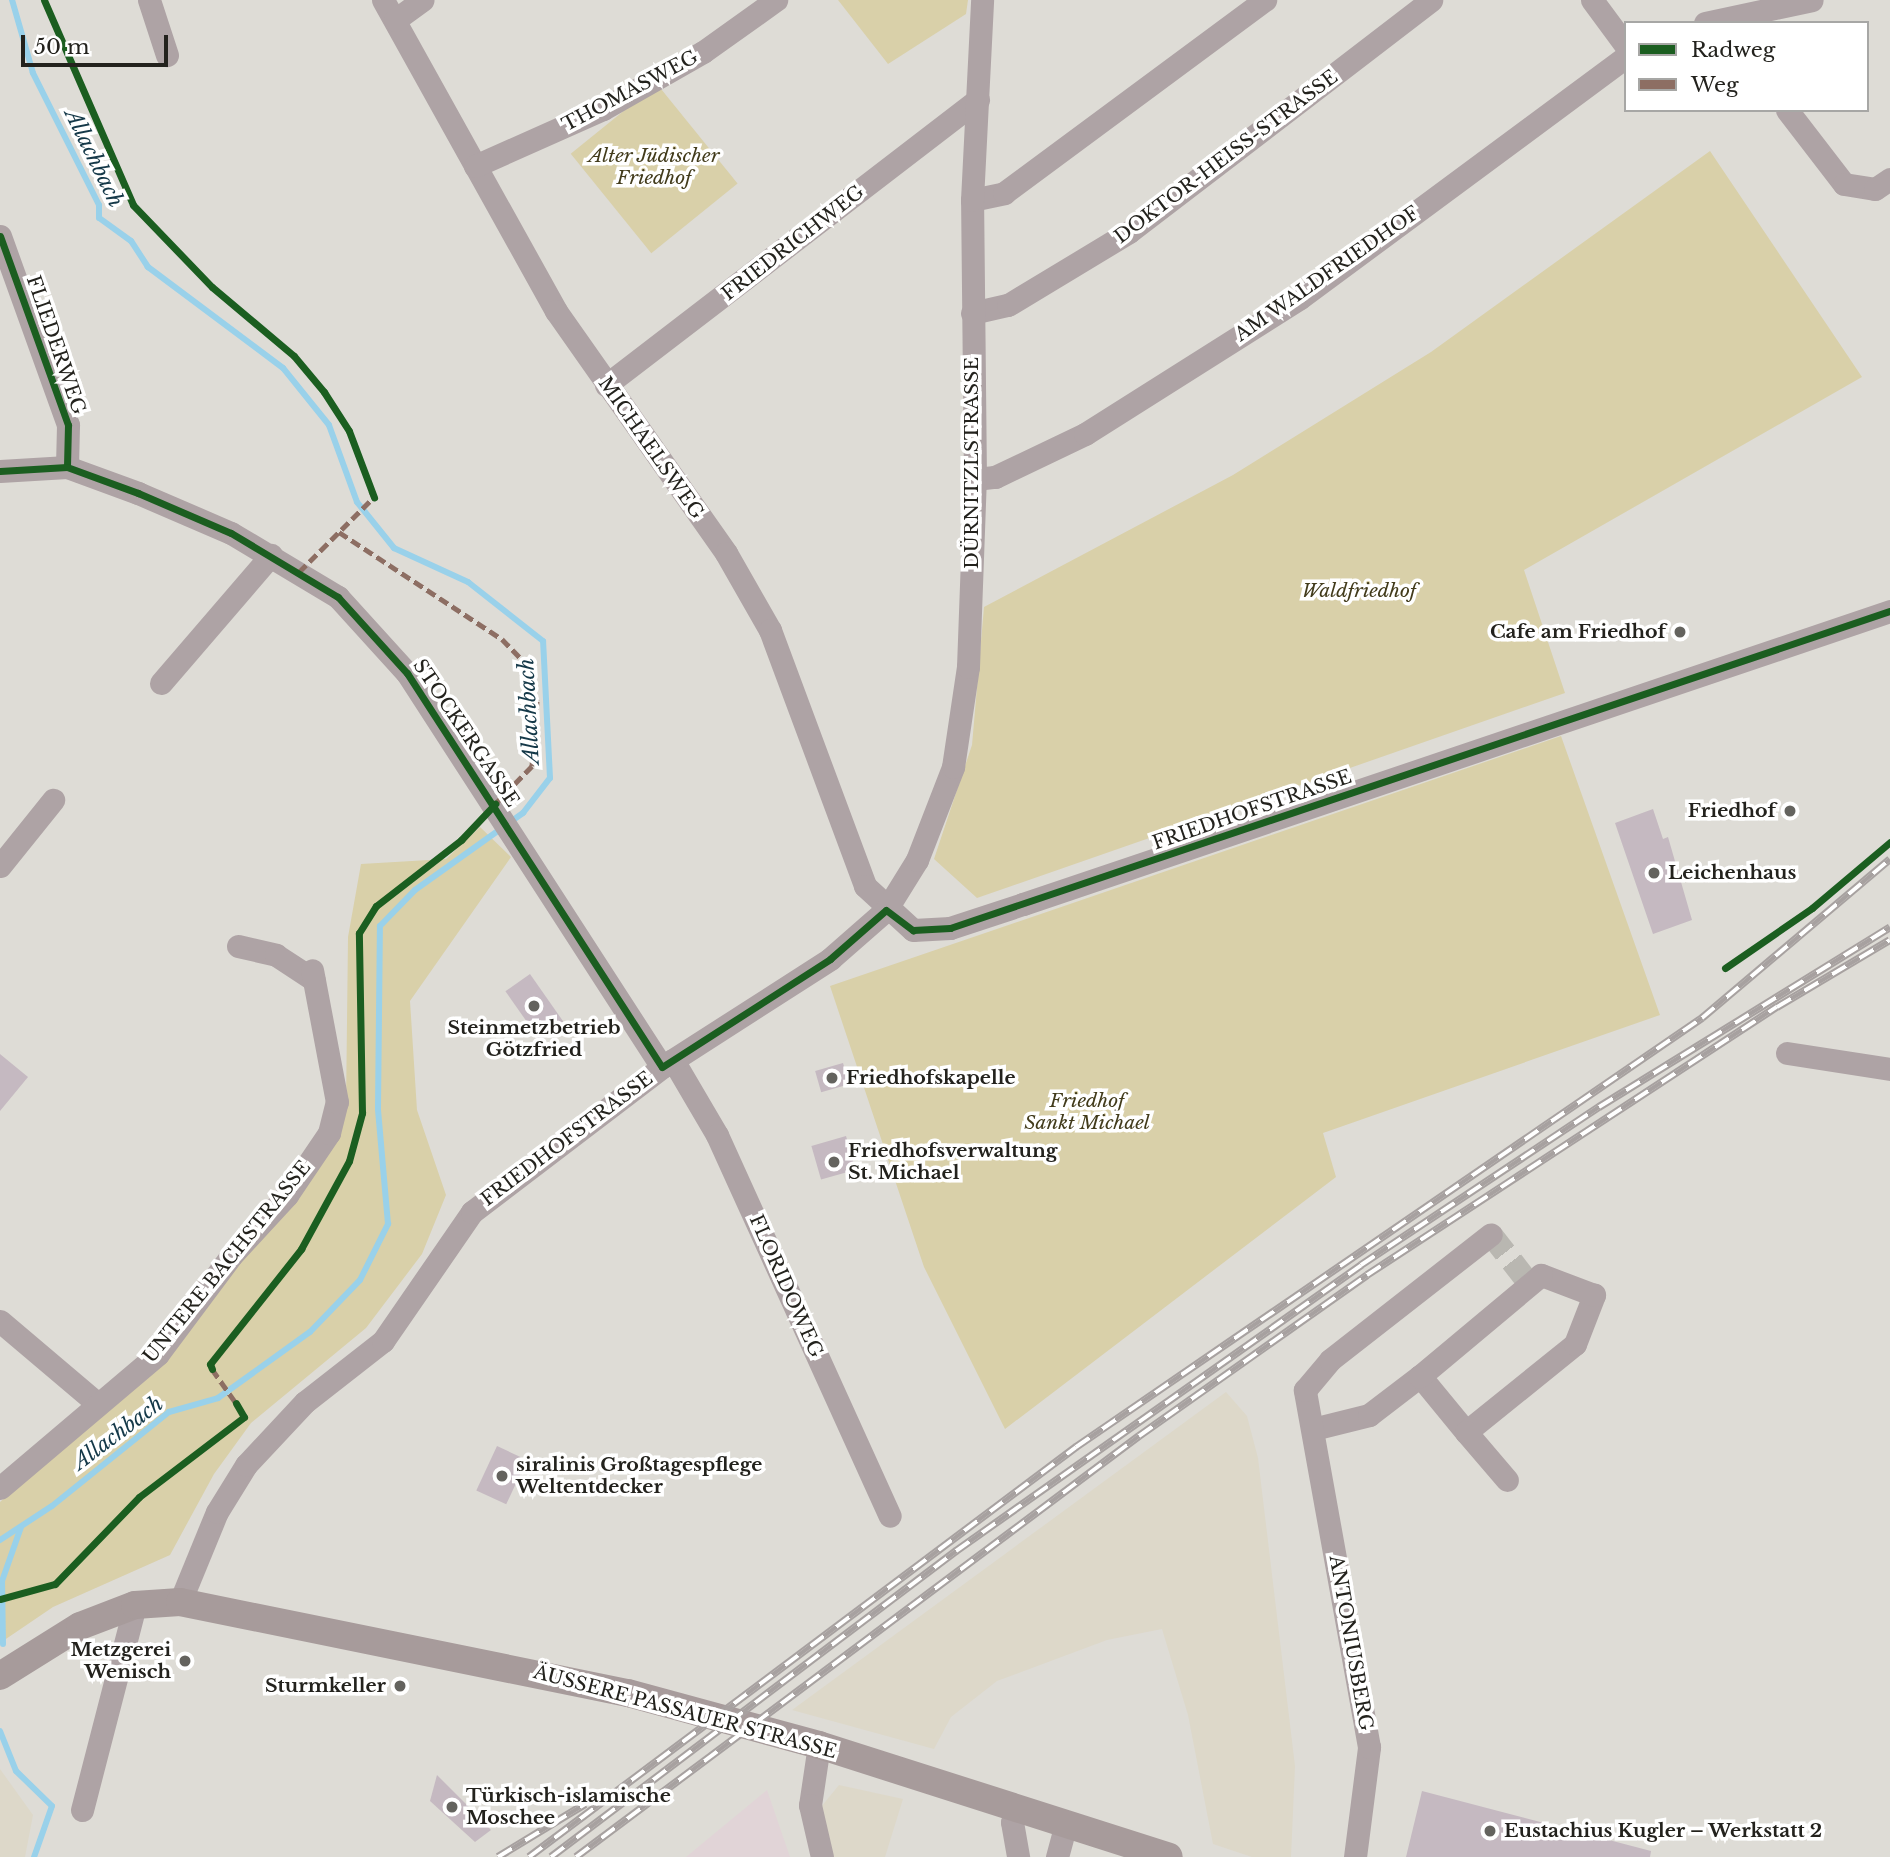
<!DOCTYPE html>
<meta charset="utf-8">
<style>
body{margin:0}
#map{position:relative;width:1890px;height:1857px;overflow:hidden;background:#dedcd6;font-family:"Libre Baskerville",serif}
div>[style]{position:absolute}
[style*='--x']{left:calc(var(--x)*1px);top:calc(var(--y)*1px);width:calc(var(--w)*1px);rotate:calc(var(--a)*1deg)}
.commercial>*{inset:0;background:#ddd8c9}
.industrial>*{inset:0;background:#e1d4d7}
.green>*{inset:0;background:#d9d0a9;transform-origin:0 0}
.stream>*{height:6px;margin:-3px;padding:0 3px;transform-origin:3px;border-radius:3px;background:#99d1ea}
.building>*{inset:0;background:#c5b9c1;transform-origin:0 0}
.minor-tunnel>*{height:23px;margin-top:-11.5px;transform-origin:0;background:repeating-linear-gradient(90deg,#b9b7b1 0 23px,transparent 0 34px)}
.minor>*{height:23px;margin:-11.5px;padding:0 11.5px;transform-origin:11.5px;border-radius:11.5px;background:#aea3a5}
.major>*{height:28px;margin:-14px;padding:0 14px;transform-origin:14px;border-radius:14px;background:#a79b9b}
.rail>*{height:8px;margin-top:-4px;transform-origin:0;background:repeating-linear-gradient(90deg,#fff 0 16px,#a7a1a0 0 32px);box-sizing:border-box;border-block:2px solid #a7a1a0}
.quiet>*{height:5px;margin-top:-2.5px;transform-origin:0;background:repeating-linear-gradient(90deg,#8d6e63 0 10px,transparent 0 15px)}
.cycleway>*{height:7px;margin:-3.5px;padding:0 3.5px;transform-origin:3.5px;border-radius:3.5px;background:#1b5e20}
.dots>*{width:19px;height:19px;translate:-50% -50%;box-sizing:border-box;border:4px solid #fff;border-radius:50%}
span{translate:-50% -50%;white-space:nowrap;text-align:center;line-height:1.15;-webkit-text-stroke:7px #fff;paint-order:stroke}
.street-label{font-size:19px;color:#23221d}
.park-label{font-size:19px;color:#423b1b;font-style:italic}
.poi-label{font-size:19px;color:#23221d;font-weight:700}
.right{translate:-100% -50%;text-align:right}
.left{translate:0 -50%;text-align:left}
.water-label{font-size:21px;color:#143848;font-style:italic}
.legend{position:absolute;left:1624px;top:21px;width:245px;height:91px;box-sizing:border-box;background:#fff;border:2px solid #a7a7a5;margin:0;padding:9px 12px;list-style:none;font-size:21px;color:#23221d}
.legend li{display:flex;align-items:center;gap:14px;height:35px}
.legend b{width:35px;border:2px solid #a7a7a5}
.scale{position:absolute;left:21px;top:35px;width:147px;height:32px;box-sizing:border-box;border:4px solid #23221d;border-top:0;padding-left:9px;font-size:21px;line-height:24px;white-space:nowrap;color:#23221d;-webkit-text-stroke:5px #fff;paint-order:stroke}
</style>
<div id="map">
<div class="commercial">
<i style="clip-path:polygon(1226px 1392px,1247px 1416px,1258px 1458px,1295px 1766px,1291px 1857px,1252px 1857px,1213px 1844px,1188px 1715px,1162px 1629px,1107px 1640px,997px 1681px,951px 1717px,934px 1749px,792px 1710px)"></i>
<i style="clip-path:polygon(0 1769px,33px 1815px,25px 1857px,0 1857px)"></i>
<i style="clip-path:polygon(839px 1785px,903px 1799px,885px 1857px,828px 1857px,821px 1807px)"></i>
</div>
<div class="industrial">
<i style="clip-path:polygon(767px 1790px,790px 1857px,686px 1857px)"></i>
</div>
<div class="green">
<i style="clip-path:polygon(838px 0,968px 0,966px 14px,888px 64px)"></i>
<i style="left:657px;top:84px;width:128px;height:111px;rotate:51deg"></i>
<i style="clip-path:polygon(1710px 151px,1862px 377px,1524px 570px,1565px 693px,977px 898px,934px 859px,972px 745px,984px 607px,1233px 475px,1431px 352px)"></i>
<i style="clip-path:polygon(1561px 736px,1660px 1015px,1323px 1133px,1336px 1177px,1005px 1429px,924px 1267px,830px 986px)"></i>
<i style="clip-path:polygon(480px 827px,511px 857px,410px 1001px,417px 1110px,446px 1195px,422px 1254px,366px 1328px,251px 1423px,214px 1474px,170px 1555px,53px 1607px,0 1643px,0 1502px,165px 1355px,346px 1106px,348px 937px,361px 864px,446px 859px)"></i>
</div>
<div class="stream">
<i style="--x:0;--y:1540;--w:62;--a:-33.2"></i>
<i style="--x:52;--y:1506;--w:150;--a:-38.8"></i>
<i style="--x:169;--y:1412;--w:51;--a:-15.9"></i>
<i style="--x:218;--y:1398;--w:113;--a:-35.7"></i>
<i style="--x:310;--y:1332;--w:72;--a:-46.1"></i>
<i style="--x:360;--y:1280;--w:63;--a:-63.4"></i>
<i style="--x:388;--y:1224;--w:115;--a:-95"></i>
<i style="--x:378;--y:1109;--w:183;--a:-89.4"></i>
<i style="--x:380;--y:926;--w:50;--a:-45.8"></i>
<i style="--x:415;--y:890;--w:133;--a:-35.5"></i>
<i style="--x:523;--y:813;--w:44;--a:-52.4"></i>
<i style="--x:550;--y:778;--w:137;--a:-92.9"></i>
<i style="--x:543;--y:641;--w:95;--a:-141.8"></i>
<i style="--x:468;--y:582;--w:81;--a:-155.3"></i>
<i style="--x:394;--y:548;--w:59;--a:-128.8"></i>
<i style="--x:357;--y:502;--w:82;--a:-110"></i>
<i style="--x:329;--y:425;--w:73;--a:-128.9"></i>
<i style="--x:283;--y:368;--w:169;--a:-143.2"></i>
<i style="--x:148;--y:267;--w:31;--a:-123"></i>
<i style="--x:131;--y:241;--w:39;--a:-144"></i>
<i style="--x:99;--y:218;--w:13;--a:-90"></i>
<i style="--x:99;--y:205;--w:148;--a:-116.6"></i>
<i style="--x:33;--y:73;--w:76;--a:-106"></i>
<i style="--x:3;--y:1644;--w:63;--a:-90.9"></i>
<i style="--x:2;--y:1581;--w:57;--a:-70.6"></i>
<i style="--x:0;--y:1731;--w:43;--a:68.2"></i>
<i style="--x:16;--y:1771;--w:50;--a:44.2"></i>
<i style="--x:52;--y:1806;--w:54;--a:109.4"></i>
</div>
<div class="building">
<i style="clip-path:polygon(1653px 809px,1663px 839px,1668px 837px,1692px 920px,1653px 934px,1615px 823px)"></i>
<i style="left:530px;top:974px;width:58px;height:30px;rotate:55deg"></i>
<i style="clip-path:polygon(0 1054px,28px 1077px,0 1111px)"></i>
<i style="left:843px;top:1063px;width:22px;height:29px;rotate:74deg"></i>
<i style="left:846px;top:1136px;width:35px;height:36px;rotate:74deg"></i>
<i style="left:497px;top:1446px;width:33px;height:49px;rotate:25deg"></i>
<i style="clip-path:polygon(437px 1775px,474px 1812px,491px 1830px,475px 1842px,430px 1801px)"></i>
<i style="clip-path:polygon(1422px 1791px,1651px 1851px,1650px 1857px,1406px 1857px)"></i>
</div>
<div class="minor-tunnel">
<i style="--x:1491;--y:1234;--w:62;--a:52.2"></i>
</div>
<div class="minor">
<i style="--x:149;--y:0;--w:58;--a:71.9"></i>
<i style="--x:383;--y:0;--w:356;--a:60.9"></i>
<i style="--x:556;--y:311;--w:296;--a:54.9"></i>
<i style="--x:726;--y:553;--w:89;--a:60.3"></i>
<i style="--x:770;--y:630;--w:273;--a:69.6"></i>
<i style="--x:865;--y:886;--w:65;--a:42.5"></i>
<i style="--x:913;--y:930;--w:37;--a:-3"></i>
<i style="--x:950;--y:928;--w:77;--a:-18.2"></i>
<i style="--x:1023;--y:904;--w:915;--a:-18.67"></i>
<i style="--x:1592;--y:0;--w:57;--a:53.5"></i>
<i style="--x:395;--y:20;--w:34;--a:-36"></i>
<i style="--x:1705;--y:23;--w:109;--a:-12.1"></i>
<i style="--x:1787;--y:110;--w:93;--a:52.4"></i>
<i style="--x:1844;--y:184;--w:31;--a:9"></i>
<i style="--x:1875;--y:189;--w:18;--a:-34"></i>
<i style="--x:475;--y:166;--w:140;--a:-24"></i>
<i style="--x:603;--y:109;--w:115;--a:-29.7"></i>
<i style="--x:703;--y:52;--w:90;--a:-35.5"></i>
<i style="--x:972;--y:200;--w:33;--a:-12"></i>
<i style="--x:1004;--y:193;--w:325;--a:-36.5"></i>
<i style="--x:0;--y:236;--w:201;--a:70.2"></i>
<i style="--x:68;--y:425;--w:42;--a:91.4"></i>
<i style="--x:972;--y:313;--w:37;--a:-13"></i>
<i style="--x:1008;--y:305;--w:141;--a:-31.1"></i>
<i style="--x:1129;--y:232;--w:381;--a:-37.5"></i>
<i style="--x:606;--y:385;--w:469;--a:-37.5"></i>
<i style="--x:0;--y:471;--w:67;--a:-3.4"></i>
<i style="--x:67;--y:467;--w:76;--a:20.1"></i>
<i style="--x:138;--y:493;--w:101;--a:23.3"></i>
<i style="--x:231;--y:533;--w:125;--a:30.9"></i>
<i style="--x:338;--y:597;--w:103;--a:47.8"></i>
<i style="--x:407;--y:673;--w:469;--a:57.1"></i>
<i style="--x:975;--y:479;--w:20;--a:-6"></i>
<i style="--x:995;--y:477;--w:100;--a:-25.5"></i>
<i style="--x:1085;--y:434;--w:254;--a:-32.3"></i>
<i style="--x:1300;--y:298;--w:405;--a:-36.5"></i>
<i style="--x:161;--y:683;--w:169;--a:-49.3"></i>
<i style="--x:0;--y:866;--w:85;--a:-51.2"></i>
<i style="--x:238;--y:946;--w:39;--a:13"></i>
<i style="--x:276;--y:955;--w:45;--a:33.3"></i>
<i style="--x:1787;--y:1053;--w:104;--a:8.8"></i>
<i style="--x:673;--y:1060;--w:87;--a:59.6"></i>
<i style="--x:717;--y:1135;--w:418;--a:65.6"></i>
<i style="--x:0;--y:1321;--w:128;--a:40.3"></i>
<i style="--x:1313;--y:1429;--w:58;--a:-14"></i>
<i style="--x:1369;--y:1415;--w:64;--a:-37.4"></i>
<i style="--x:1420;--y:1376;--w:72;--a:50.6"></i>
<i style="--x:1466;--y:1432;--w:140;--a:-38.9"></i>
<i style="--x:1575;--y:1344;--w:53;--a:-68.8"></i>
<i style="--x:1594;--y:1295;--w:57;--a:-159.3"></i>
<i style="--x:1541;--y:1275;--w:158;--a:140.1"></i>
<i style="--x:1466;--y:1432;--w:63;--a:49.5"></i>
<i style="--x:0;--y:1488;--w:207;--a:-40.3"></i>
<i style="--x:158;--y:1354;--w:122;--a:-53.3"></i>
<i style="--x:231;--y:1256;--w:83;--a:-47.4"></i>
<i style="--x:287;--y:1195;--w:75;--a:-55.9"></i>
<i style="--x:329;--y:1133;--w:32;--a:-76"></i>
<i style="--x:337;--y:1102;--w:134;--a:-100.7"></i>
<i style="--x:180;--y:1602;--w:97;--a:-67.7"></i>
<i style="--x:217;--y:1512;--w:55;--a:-58.3"></i>
<i style="--x:246;--y:1465;--w:86;--a:-46.9"></i>
<i style="--x:305;--y:1402;--w:99;--a:-38"></i>
<i style="--x:383;--y:1341;--w:157;--a:-55.4"></i>
<i style="--x:472;--y:1212;--w:239;--a:-37.3"></i>
<i style="--x:662;--y:1067;--w:200;--a:-32.7"></i>
<i style="--x:830;--y:959;--w:74;--a:-41.2"></i>
<i style="--x:886;--y:910;--w:59;--a:-58.2"></i>
<i style="--x:917;--y:860;--w:100;--a:-68.8"></i>
<i style="--x:953;--y:767;--w:101;--a:-81.5"></i>
<i style="--x:968;--y:667;--w:188;--a:-87.9"></i>
<i style="--x:975;--y:479;--w:279;--a:-90.6"></i>
<i style="--x:972;--y:200;--w:200;--a:-87.1"></i>
<i style="--x:819;--y:1745;--w:61;--a:98.5"></i>
<i style="--x:810;--y:1805;--w:53;--a:77"></i>
<i style="--x:1017;--y:1807;--w:16;--a:108"></i>
<i style="--x:1012;--y:1822;--w:36;--a:80"></i>
<i style="--x:82;--y:1810;--w:212;--a:-75.5"></i>
<i style="--x:1057;--y:1857;--w:35;--a:-75"></i>
<i style="--x:1355;--y:1857;--w:111;--a:-82.7"></i>
<i style="--x:1369;--y:1747;--w:363;--a:-100.2"></i>
<i style="--x:1305;--y:1390;--w:39;--a:-50"></i>
<i style="--x:1330;--y:1360;--w:204;--a:-38"></i>
</div>
<div class="major">
<i style="--x:0;--y:1676;--w:94;--a:-32"></i>
<i style="--x:80;--y:1626;--w:59;--a:-20.9"></i>
<i style="--x:135;--y:1605;--w:45;--a:-3.8"></i>
<i style="--x:180;--y:1602;--w:457;--a:11.5"></i>
<i style="--x:628;--y:1693;--w:198;--a:15.2"></i>
<i style="--x:819;--y:1745;--w:367;--a:17.7"></i>
</div>
<div class="rail">
<i style="--x:498;--y:1857;--w:102;--a:-31.3"></i>
<i style="--x:529;--y:1857;--w:684;--a:-36.85"></i>
<i style="--x:1076;--y:1447;--w:759;--a:-34.42"></i>
<i style="--x:1702;--y:1018;--w:246;--a:-40.2"></i>
<i style="--x:551;--y:1857;--w:508;--a:-37.07"></i>
<i style="--x:956;--y:1551;--w:496;--a:-35.2"></i>
<i style="--x:1361;--y:1265;--w:286;--a:-33.6"></i>
<i style="--x:1599;--y:1107;--w:342;--a:-31.7"></i>
<i style="--x:576;--y:1857;--w:703;--a:-36.79"></i>
<i style="--x:1139;--y:1436;--w:279;--a:-35.2"></i>
<i style="--x:1367;--y:1275;--w:490;--a:-33.2"></i>
<i style="--x:1777;--y:1007;--w:131;--a:-30.7"></i>
</div>
<div class="quiet">
<i style="--x:339;--y:532;--w:195;--a:33.3"></i>
<i style="--x:502;--y:639;--w:39;--a:46"></i>
<i style="--x:529;--y:667;--w:35;--a:77"></i>
<i style="--x:537;--y:701;--w:65;--a:94.4"></i>
<i style="--x:532;--y:766;--w:53;--a:134.2"></i>
<i style="--x:299;--y:572;--w:106;--a:-45"></i>
<i style="--x:374;--y:497;--w:7;--a:-117"></i>
<i style="--x:212;--y:1369;--w:42;--a:54.8"></i>
</div>
<div class="cycleway">
<i style="--x:44;--y:0;--w:223;--a:66.5"></i>
<i style="--x:133;--y:205;--w:114;--a:46.1"></i>
<i style="--x:212;--y:287;--w:107;--a:40.1"></i>
<i style="--x:294;--y:356;--w:47;--a:50.2"></i>
<i style="--x:324;--y:392;--w:46;--a:57.3"></i>
<i style="--x:349;--y:431;--w:71;--a:69.3"></i>
<i style="--x:0;--y:236;--w:201;--a:70.2"></i>
<i style="--x:68;--y:425;--w:42;--a:91.4"></i>
<i style="--x:0;--y:471;--w:67;--a:-3.4"></i>
<i style="--x:67;--y:467;--w:76;--a:20.1"></i>
<i style="--x:138;--y:493;--w:101;--a:23.3"></i>
<i style="--x:231;--y:533;--w:125;--a:30.9"></i>
<i style="--x:338;--y:597;--w:103;--a:47.8"></i>
<i style="--x:407;--y:673;--w:469;--a:57.1"></i>
<i style="--x:662;--y:1067;--w:200;--a:-32.7"></i>
<i style="--x:830;--y:959;--w:74;--a:-41.2"></i>
<i style="--x:886;--y:910;--w:34;--a:37"></i>
<i style="--x:913;--y:930;--w:37;--a:-3"></i>
<i style="--x:950;--y:928;--w:992;--a:-18.64"></i>
<i style="--x:1725;--y:968;--w:106;--a:-34.6"></i>
<i style="--x:1812;--y:908;--w:102;--a:-40.2"></i>
<i style="--x:212;--y:1369;--w:5;--a:-112"></i>
<i style="--x:210;--y:1364;--w:147;--a:-51.6"></i>
<i style="--x:301;--y:1249;--w:100;--a:-61.4"></i>
<i style="--x:349;--y:1161;--w:50;--a:-74.8"></i>
<i style="--x:362;--y:1113;--w:180;--a:-91"></i>
<i style="--x:359;--y:933;--w:32;--a:-58"></i>
<i style="--x:376;--y:906;--w:108;--a:-37.8"></i>
<i style="--x:461;--y:840;--w:50;--a:-46.6"></i>
<i style="--x:0;--y:1599;--w:57;--a:-15.3"></i>
<i style="--x:55;--y:1584;--w:121;--a:-46"></i>
<i style="--x:139;--y:1497;--w:132;--a:-37.3"></i>
<i style="--x:244;--y:1417;--w:16;--a:-120"></i>
</div>
<div class="dots">
<i style="left:1680px;top:632px;background:#64635e"></i>
<i style="left:1790px;top:811px;background:#64635e"></i>
<i style="left:1654px;top:873px;background:#64635e"></i>
<i style="left:534px;top:1006px;background:#64635e"></i>
<i style="left:832px;top:1078px;background:#64635e"></i>
<i style="left:834px;top:1162px;background:#64635e"></i>
<i style="left:502px;top:1476px;background:#64635e"></i>
<i style="left:185px;top:1661px;background:#64635e"></i>
<i style="left:400px;top:1686px;background:#64635e"></i>
<i style="left:452px;top:1807px;background:#64635e"></i>
<i style="left:1490px;top:1831px;background:#64635e"></i>
</div>
<div class="street-label">
<span style="left:630px;top:91px;rotate:-28deg">THOMASWEG</span>
<span style="left:1226px;top:157px;rotate:-37deg">DOKTOR-HEISS-STRASSE</span>
<span style="left:793px;top:243px;rotate:-38deg">FRIEDRICHWEG</span>
<span style="left:1327px;top:274px;rotate:-35deg">AM WALDFRIEDHOF</span>
<span style="left:56px;top:345px;rotate:71deg">FLIEDERWEG</span>
<span style="left:651px;top:448px;rotate:55deg">MICHAELSWEG</span>
<span style="left:972px;top:463px;rotate:-90deg">DÜRNITZLSTRASSE</span>
<span style="left:466px;top:733px;rotate:56deg">STOCKERGASSE</span>
<span style="left:1252px;top:810px;rotate:-19deg">FRIEDHOFSTRASSE</span>
<span style="left:567px;top:1139px;rotate:-37deg">FRIEDHOFSTRASSE</span>
<span style="left:227px;top:1262px;rotate:-51deg">UNTERE BACHSTRASSE</span>
<span style="left:786px;top:1286px;rotate:66deg">FLORIDOWEG</span>
<span style="left:1351px;top:1643px;rotate:80deg">ANTONIUSBERG</span>
<span style="left:685px;top:1712px;rotate:15deg">ÄUSSERE PASSAUER STRASSE</span>
</div>
<div class="park-label">
<span style="left:654px;top:167px">Alter Jüdischer<br>Friedhof</span>
<span style="left:1359px;top:591px">Waldfriedhof</span>
<span style="left:1087px;top:1112px">Friedhof<br>Sankt Michael</span>
</div>
<div class="poi-label">
<span class="right" style="left:1666px;top:632px">Cafe am Friedhof</span>
<span class="right" style="left:1776px;top:811px">Friedhof</span>
<span class="left" style="left:1668px;top:873px">Leichenhaus</span>
<span style="left:534px;top:1039px">Steinmetzbetrieb<br>Götzfried</span>
<span class="left" style="left:846px;top:1078px">Friedhofskapelle</span>
<span class="left" style="left:848px;top:1162px">Friedhofsverwaltung<br>St. Michael</span>
<span class="left" style="left:516px;top:1476px">siralinis Großtagespflege<br>Weltentdecker</span>
<span class="right" style="left:171px;top:1661px">Metzgerei<br>Wenisch</span>
<span class="right" style="left:386px;top:1686px">Sturmkeller</span>
<span class="left" style="left:466px;top:1807px">Türkisch-islamische<br>Moschee</span>
<span class="left" style="left:1504px;top:1831px">Eustachius Kugler – Werkstatt 2</span>
</div>
<div class="water-label">
<span style="left:94px;top:158px;rotate:64deg">Allachbach</span>
<span style="left:529px;top:711px;rotate:-93deg">Allachbach</span>
<span style="left:118px;top:1433px;rotate:-37deg">Allachbach</span>
</div>
<ul class="legend">
<li><b style="height:9px;background:#1b5e20"></b>Radweg</li>
<li><b style="height:9px;background:#8d6e63"></b>Weg</li>
</ul>
<div class="scale">50 m</div>
</div>
